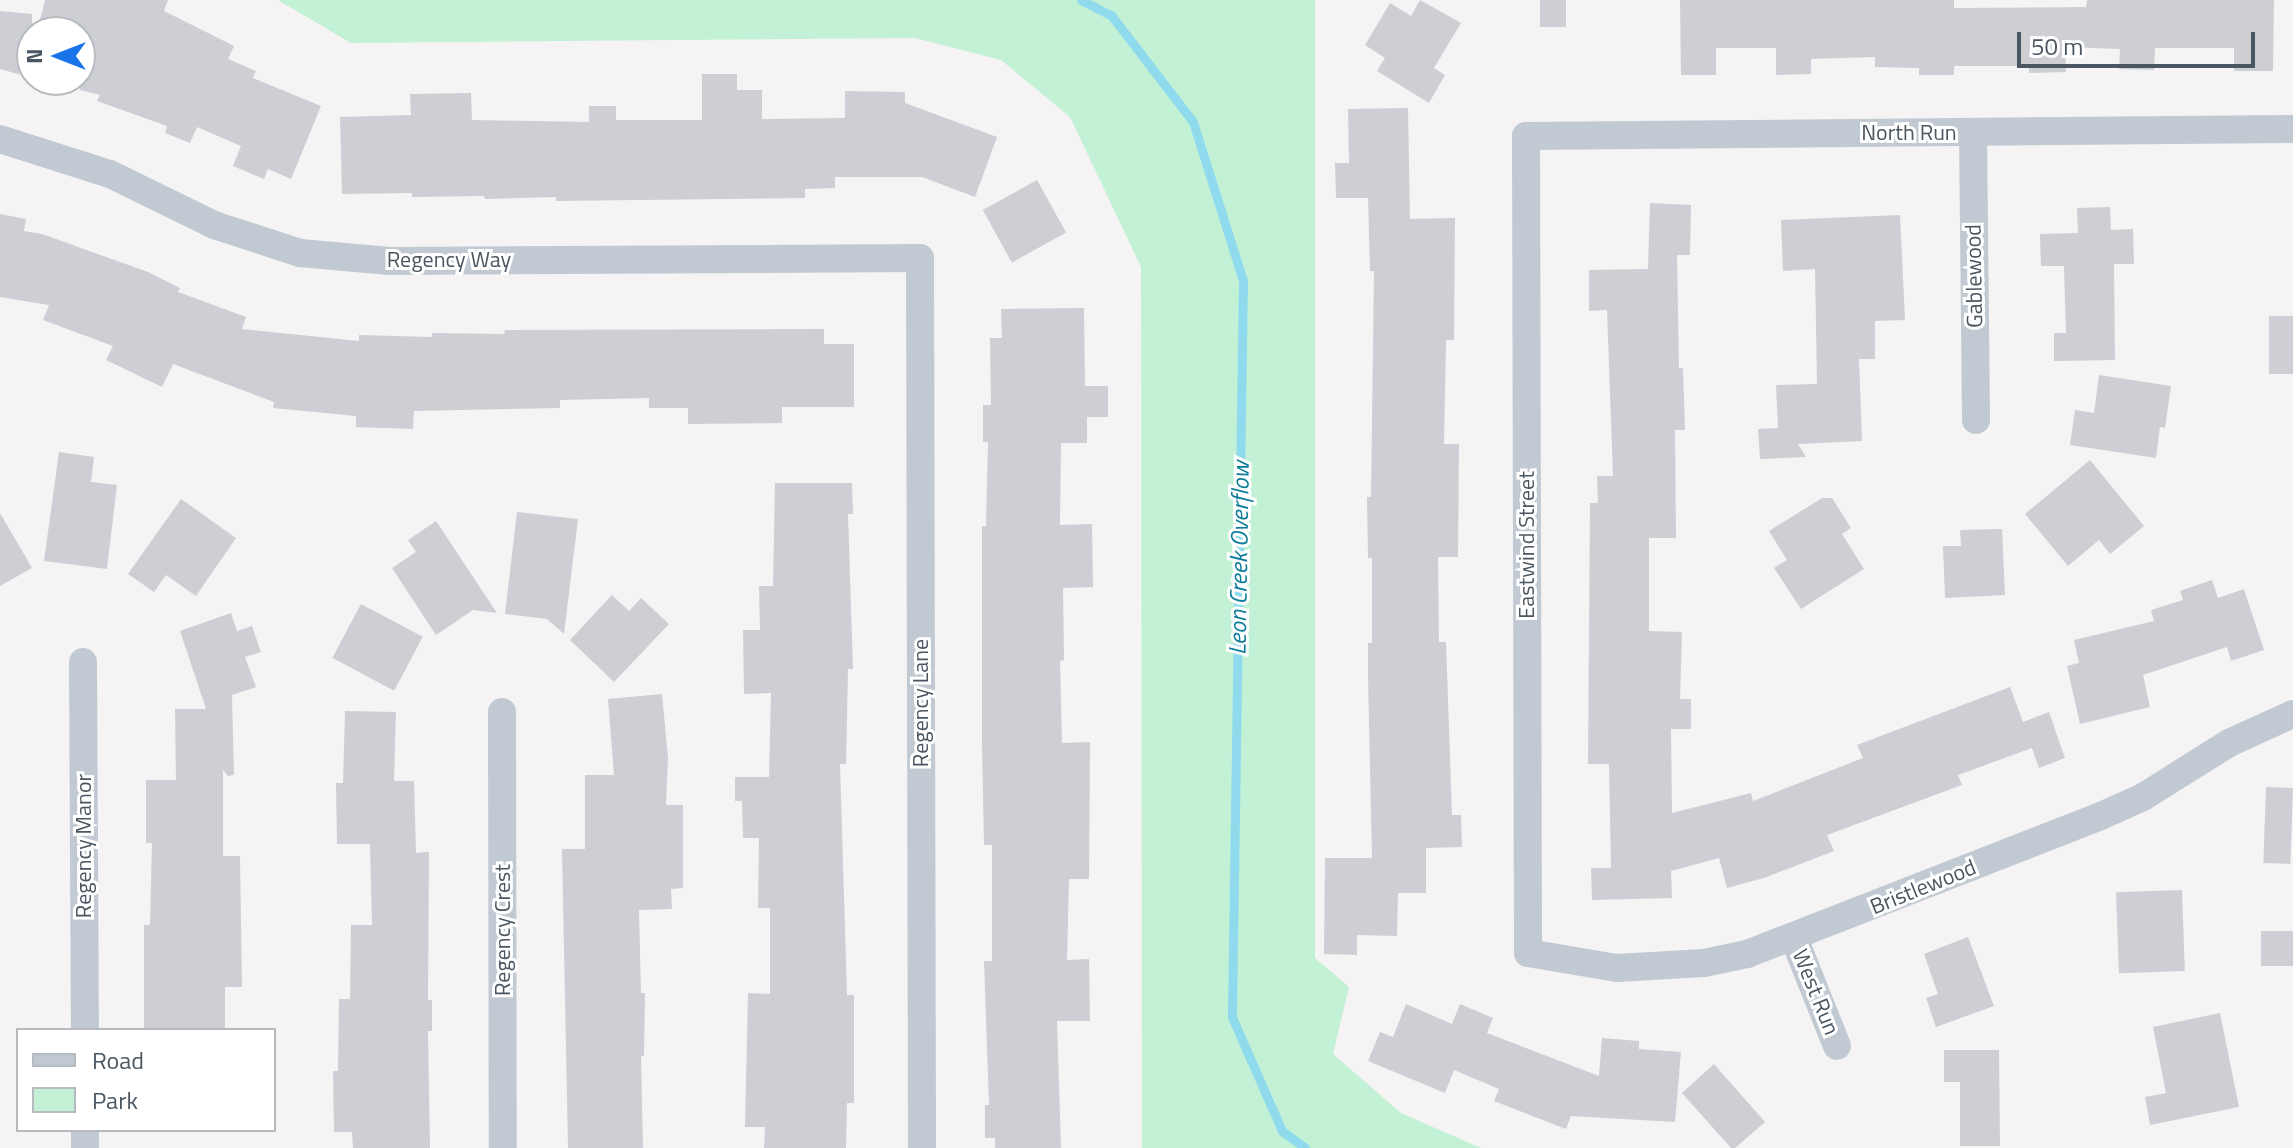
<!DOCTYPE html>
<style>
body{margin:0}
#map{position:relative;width:2293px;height:1148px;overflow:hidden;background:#f5f3f3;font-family:"Titillium Web",sans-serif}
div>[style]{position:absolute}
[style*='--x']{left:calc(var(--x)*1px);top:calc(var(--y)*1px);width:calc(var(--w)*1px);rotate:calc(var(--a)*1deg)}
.green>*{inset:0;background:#c3f1d5}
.stream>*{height:9px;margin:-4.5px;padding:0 4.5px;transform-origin:4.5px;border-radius:4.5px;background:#90daee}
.building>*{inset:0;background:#cdcfd5;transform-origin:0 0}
.street>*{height:28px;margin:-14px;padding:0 14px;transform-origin:14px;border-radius:14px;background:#c1cad2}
span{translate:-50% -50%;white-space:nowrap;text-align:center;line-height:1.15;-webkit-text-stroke:6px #fff;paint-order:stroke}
.street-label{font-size:22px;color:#4a5661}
.water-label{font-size:24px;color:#0c7c9b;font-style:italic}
.legend{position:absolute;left:16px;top:1028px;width:260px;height:104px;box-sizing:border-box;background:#fff;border:2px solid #b7bbc0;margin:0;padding:10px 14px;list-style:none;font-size:24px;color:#4a5661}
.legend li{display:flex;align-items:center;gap:16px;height:40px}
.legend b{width:40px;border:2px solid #b7bbc0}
.north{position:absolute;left:16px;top:16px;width:80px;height:80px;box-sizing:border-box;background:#fff;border:2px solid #b7bbc0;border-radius:50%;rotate:270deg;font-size:22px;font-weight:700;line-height:32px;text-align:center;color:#4a5661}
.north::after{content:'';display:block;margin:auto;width:28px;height:36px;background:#1a73e8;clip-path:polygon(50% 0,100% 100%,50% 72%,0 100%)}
.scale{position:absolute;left:2017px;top:32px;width:238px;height:36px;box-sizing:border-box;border:4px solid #4a5661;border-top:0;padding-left:10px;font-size:24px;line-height:28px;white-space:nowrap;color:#4a5661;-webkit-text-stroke:6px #fff;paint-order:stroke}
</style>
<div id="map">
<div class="green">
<i style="clip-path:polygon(278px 0,1315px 0,1315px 958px,1349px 987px,1333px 1054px,1401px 1113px,1481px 1148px,1142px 1148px,1141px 267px,1070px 117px,1001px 60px,915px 38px,351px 43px)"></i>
</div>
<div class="stream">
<i style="--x:1081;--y:0;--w:34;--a:27"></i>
<i style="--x:1111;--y:15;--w:135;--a:52.5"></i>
<i style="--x:1193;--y:122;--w:167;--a:72.5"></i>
<i style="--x:1243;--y:281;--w:736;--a:90.86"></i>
<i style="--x:1232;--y:1017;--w:124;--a:66.3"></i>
<i style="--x:1282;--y:1131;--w:29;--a:36"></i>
</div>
<div class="building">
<i style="clip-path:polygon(45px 0,168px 0,164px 11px,234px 46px,228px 59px,256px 71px,253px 78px,321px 106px,291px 179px,268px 169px,264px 179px,233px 166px,241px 146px,197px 127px,190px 143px,165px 133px,167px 126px,97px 101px,100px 95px,80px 90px,80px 32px,37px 32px)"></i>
<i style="clip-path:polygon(1420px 0,1461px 23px,1434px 68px,1445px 75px,1429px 103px,1377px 71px,1385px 58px,1365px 45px,1390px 3px,1411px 16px)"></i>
<i style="left:1540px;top:0;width:26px;height:27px"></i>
<i style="clip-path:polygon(1680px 0,1954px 0,1954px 8px,2086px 7px,2087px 0,2274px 0,2273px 71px,2234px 71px,2234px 48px,2155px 48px,2154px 70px,2119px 69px,2120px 49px,2065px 47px,2066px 72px,2029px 73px,2029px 66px,1954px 66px,1954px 75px,1919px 75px,1919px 68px,1875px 67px,1875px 57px,1811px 59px,1811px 74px,1776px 75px,1776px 48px,1716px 48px,1716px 75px,1681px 75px)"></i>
<i style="clip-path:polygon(0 11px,32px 14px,32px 78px,0 69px)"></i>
<i style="clip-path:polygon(702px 74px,737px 74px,737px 90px,762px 90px,762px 119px,845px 118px,845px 91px,905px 92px,905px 103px,997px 137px,975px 197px,922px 177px,835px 177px,835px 188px,805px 189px,805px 198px,556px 201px,556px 197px,485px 199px,484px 196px,412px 197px,412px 193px,342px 194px,340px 117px,411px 115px,410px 94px,471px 93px,472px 120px,589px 122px,589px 106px,616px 106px,616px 120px,702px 120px)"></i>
<i style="clip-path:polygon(1408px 108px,1410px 219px,1455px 218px,1454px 340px,1446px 340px,1444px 444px,1459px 444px,1458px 557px,1438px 557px,1439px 642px,1446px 642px,1452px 815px,1461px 815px,1462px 847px,1426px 848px,1426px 893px,1398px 893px,1397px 936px,1357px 935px,1357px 955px,1324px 954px,1325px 858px,1372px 858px,1368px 676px,1368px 643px,1372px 643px,1372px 558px,1368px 558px,1367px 497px,1371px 497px,1374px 271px,1370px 271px,1368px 198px,1336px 198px,1335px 163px,1349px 163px,1348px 109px)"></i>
<i style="left:1037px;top:180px;width:60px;height:62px;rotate:61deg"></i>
<i style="clip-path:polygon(1650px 203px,1691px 205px,1690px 255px,1677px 255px,1679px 368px,1683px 368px,1685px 430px,1675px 430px,1676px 538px,1649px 538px,1649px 631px,1682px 632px,1680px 699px,1691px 699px,1691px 729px,1671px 729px,1672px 813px,1751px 793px,1753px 801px,1863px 758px,1857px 745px,2010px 687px,2023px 722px,2049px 712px,2065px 758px,2039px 768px,2032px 748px,1958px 775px,1962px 785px,1827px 835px,1834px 851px,1764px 878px,1727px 888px,1719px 858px,1671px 871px,1672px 898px,1592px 900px,1591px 868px,1611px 868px,1609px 764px,1588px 764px,1590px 503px,1598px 503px,1597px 476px,1613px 476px,1607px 310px,1589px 311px,1589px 270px,1648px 269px)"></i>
<i style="clip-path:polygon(2110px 207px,2111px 230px,2133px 229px,2134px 264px,2114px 264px,2115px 360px,2054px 361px,2054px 333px,2066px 333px,2064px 266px,2041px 266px,2040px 234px,2078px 233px,2077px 208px)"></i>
<i style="clip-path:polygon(0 214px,26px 219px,24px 231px,42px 234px,148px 272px,180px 288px,178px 292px,246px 317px,242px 329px,359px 341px,359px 335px,432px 337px,432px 333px,504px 334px,505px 330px,824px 329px,824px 344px,854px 344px,854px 407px,782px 407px,782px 423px,688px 424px,688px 408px,649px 408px,649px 398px,560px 400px,560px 408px,414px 411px,413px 429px,356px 427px,356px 416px,273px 408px,274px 402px,173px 364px,162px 387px,106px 360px,113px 346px,43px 320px,49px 305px,0 297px)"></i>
<i style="clip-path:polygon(1900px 215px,1905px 320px,1875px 321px,1875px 359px,1859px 359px,1862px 441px,1798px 444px,1806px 457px,1760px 459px,1758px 429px,1778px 428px,1776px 385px,1817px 384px,1815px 269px,1783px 271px,1781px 220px)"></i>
<i style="clip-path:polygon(1084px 308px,1085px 386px,1108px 386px,1108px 417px,1087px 417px,1087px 443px,1061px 443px,1060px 525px,1092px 524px,1093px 587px,1063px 588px,1064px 660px,1060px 661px,1062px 743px,1090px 742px,1089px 879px,1069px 879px,1067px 960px,1089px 959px,1090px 1021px,1057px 1021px,1061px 1148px,995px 1148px,995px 1138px,985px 1138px,985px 1105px,989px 1105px,984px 961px,992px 961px,992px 845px,984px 845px,982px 744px,982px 526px,986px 526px,988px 442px,983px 442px,983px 405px,991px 405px,990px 338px,1002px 338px,1001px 309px)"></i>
<i style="left:2293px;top:316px;width:58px;height:24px;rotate:90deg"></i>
<i style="clip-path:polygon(2099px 375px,2171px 386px,2165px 428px,2160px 427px,2156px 458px,2070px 445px,2075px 410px,2094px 413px)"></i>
<i style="clip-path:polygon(59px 452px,94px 457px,91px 482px,117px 485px,107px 569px,44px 561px)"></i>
<i style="clip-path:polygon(2090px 460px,2144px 526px,2110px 554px,2099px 540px,2068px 566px,2025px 514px)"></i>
<i style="clip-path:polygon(775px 483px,852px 483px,853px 514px,848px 514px,853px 669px,848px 669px,846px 764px,840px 764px,847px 995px,854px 995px,854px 1103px,847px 1103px,846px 1148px,764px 1148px,765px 1127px,745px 1127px,748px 993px,770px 994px,770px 908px,758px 908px,759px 838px,743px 838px,742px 801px,735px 801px,735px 777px,769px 777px,771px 693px,744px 694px,743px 630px,760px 630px,759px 586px,773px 586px)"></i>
<i style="clip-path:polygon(1822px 498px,1832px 498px,1851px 528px,1842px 534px,1864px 569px,1801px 609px,1774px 568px,1787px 560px,1769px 531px)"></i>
<i style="clip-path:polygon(181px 499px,236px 538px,196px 596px,166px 575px,154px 592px,128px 574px)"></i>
<i style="clip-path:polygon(517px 512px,578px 519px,564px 634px,547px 619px,505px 614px)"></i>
<i style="clip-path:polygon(0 513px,32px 568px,0 586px)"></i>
<i style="clip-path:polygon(436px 521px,497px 613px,473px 610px,436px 635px,392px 568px,416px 552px,408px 540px)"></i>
<i style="clip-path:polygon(2002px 529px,2005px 595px,1945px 598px,1943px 546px,1961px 546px,1960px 530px)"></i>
<i style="clip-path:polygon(2212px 580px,2218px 598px,2244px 589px,2264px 650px,2231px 661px,2227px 647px,2143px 675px,2150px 707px,2080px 724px,2067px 666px,2079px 663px,2074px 640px,2154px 621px,2151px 610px,2183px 600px,2180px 591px)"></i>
<i style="clip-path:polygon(612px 595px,629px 611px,641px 598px,669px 624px,614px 682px,570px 640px)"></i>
<i style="left:361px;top:604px;width:70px;height:61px;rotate:28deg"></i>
<i style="clip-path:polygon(231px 613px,237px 631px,252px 626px,261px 652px,245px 657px,256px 687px,232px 695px,234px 775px,228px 776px,223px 770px,223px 856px,240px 856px,242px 987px,225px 987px,225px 1030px,144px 1030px,144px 925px,150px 925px,152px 843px,146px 843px,146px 780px,176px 780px,175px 709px,206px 709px,180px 631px)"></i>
<i style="clip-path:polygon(662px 694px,668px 758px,666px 805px,683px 805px,683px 888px,671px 889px,672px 909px,639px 910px,641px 993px,645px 993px,644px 1056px,641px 1056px,643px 1148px,568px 1148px,562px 849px,585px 849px,585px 775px,614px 775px,608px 699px)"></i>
<i style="clip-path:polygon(345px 711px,396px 712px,394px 781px,414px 781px,416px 853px,429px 852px,428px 1000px,432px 1000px,432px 1031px,428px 1031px,430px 1148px,353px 1148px,352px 1132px,334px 1132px,333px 1071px,338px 1071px,339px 999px,350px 999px,351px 925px,372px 925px,370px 844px,337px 844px,336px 783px,343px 783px)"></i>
<i style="left:2266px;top:787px;width:27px;height:76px;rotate:2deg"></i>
<i style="left:2182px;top:890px;width:81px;height:66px;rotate:88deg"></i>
<i style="left:2293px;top:931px;width:35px;height:32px;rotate:90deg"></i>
<i style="clip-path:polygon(1968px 937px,1994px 1006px,1936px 1027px,1926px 998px,1938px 994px,1924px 954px)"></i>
<i style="clip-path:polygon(1406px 1004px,1452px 1024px,1460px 1004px,1493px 1018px,1487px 1033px,1599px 1076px,1602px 1038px,1639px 1041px,1639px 1049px,1681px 1052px,1675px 1122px,1571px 1116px,1566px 1129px,1494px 1101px,1499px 1089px,1454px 1070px,1445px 1093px,1368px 1061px,1380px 1032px,1393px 1037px)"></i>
<i style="clip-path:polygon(2220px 1013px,2239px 1107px,2150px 1125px,2145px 1097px,2166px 1093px,2153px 1027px)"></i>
<i style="clip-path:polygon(1944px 1050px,1999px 1050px,2000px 1146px,1960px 1146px,1960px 1082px,1944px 1082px)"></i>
<i style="clip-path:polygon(1714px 1064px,1765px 1122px,1735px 1148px,1731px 1148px,1682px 1093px)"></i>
</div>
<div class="street">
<i style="--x:2293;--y:129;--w:767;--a:179.48"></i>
<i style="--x:1526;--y:136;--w:817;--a:89.86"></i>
<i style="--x:1528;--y:953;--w:90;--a:9.6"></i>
<i style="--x:1617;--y:968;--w:87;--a:-3.3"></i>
<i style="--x:1704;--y:963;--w:44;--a:-11.8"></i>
<i style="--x:1747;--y:954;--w:382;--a:-21.3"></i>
<i style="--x:2103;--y:815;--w:44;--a:-24.2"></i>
<i style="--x:2143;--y:797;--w:102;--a:-32.1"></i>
<i style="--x:2229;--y:743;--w:70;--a:-24.4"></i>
<i style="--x:1973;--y:132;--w:288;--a:89.4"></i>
<i style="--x:0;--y:139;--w:115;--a:17.7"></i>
<i style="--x:110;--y:174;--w:116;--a:26.1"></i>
<i style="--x:214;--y:225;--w:90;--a:18"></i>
<i style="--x:300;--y:253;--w:90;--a:5.1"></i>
<i style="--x:390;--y:261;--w:530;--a:-0.32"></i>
<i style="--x:920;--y:258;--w:890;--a:89.87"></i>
<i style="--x:83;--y:662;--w:368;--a:89.7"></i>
<i style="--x:502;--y:712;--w:436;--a:89.9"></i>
<i style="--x:1794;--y:938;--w:116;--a:68.3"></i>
<i style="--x:85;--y:1130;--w:18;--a:90"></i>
</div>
<div class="street-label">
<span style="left:1909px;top:133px">North Run</span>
<span style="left:449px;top:260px">Regency Way</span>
<span style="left:1974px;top:276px;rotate:-91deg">Gablewood</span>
<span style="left:1527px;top:545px;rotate:-90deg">Eastwind Street</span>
<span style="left:921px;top:703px;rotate:-90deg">Regency Lane</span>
<span style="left:84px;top:846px;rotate:-90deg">Regency Manor</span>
<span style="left:1923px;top:887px;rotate:-22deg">Bristlewood</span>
<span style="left:503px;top:930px;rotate:-90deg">Regency Crest</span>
<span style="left:1816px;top:992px;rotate:68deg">West Run</span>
</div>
<div class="water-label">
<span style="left:1239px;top:558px;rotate:-89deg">Leon Creek Overflow</span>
</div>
<ul class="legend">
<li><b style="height:10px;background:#c1cad2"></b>Road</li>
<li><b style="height:22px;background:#c3f1d5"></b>Park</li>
</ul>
<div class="north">N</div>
<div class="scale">50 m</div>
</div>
